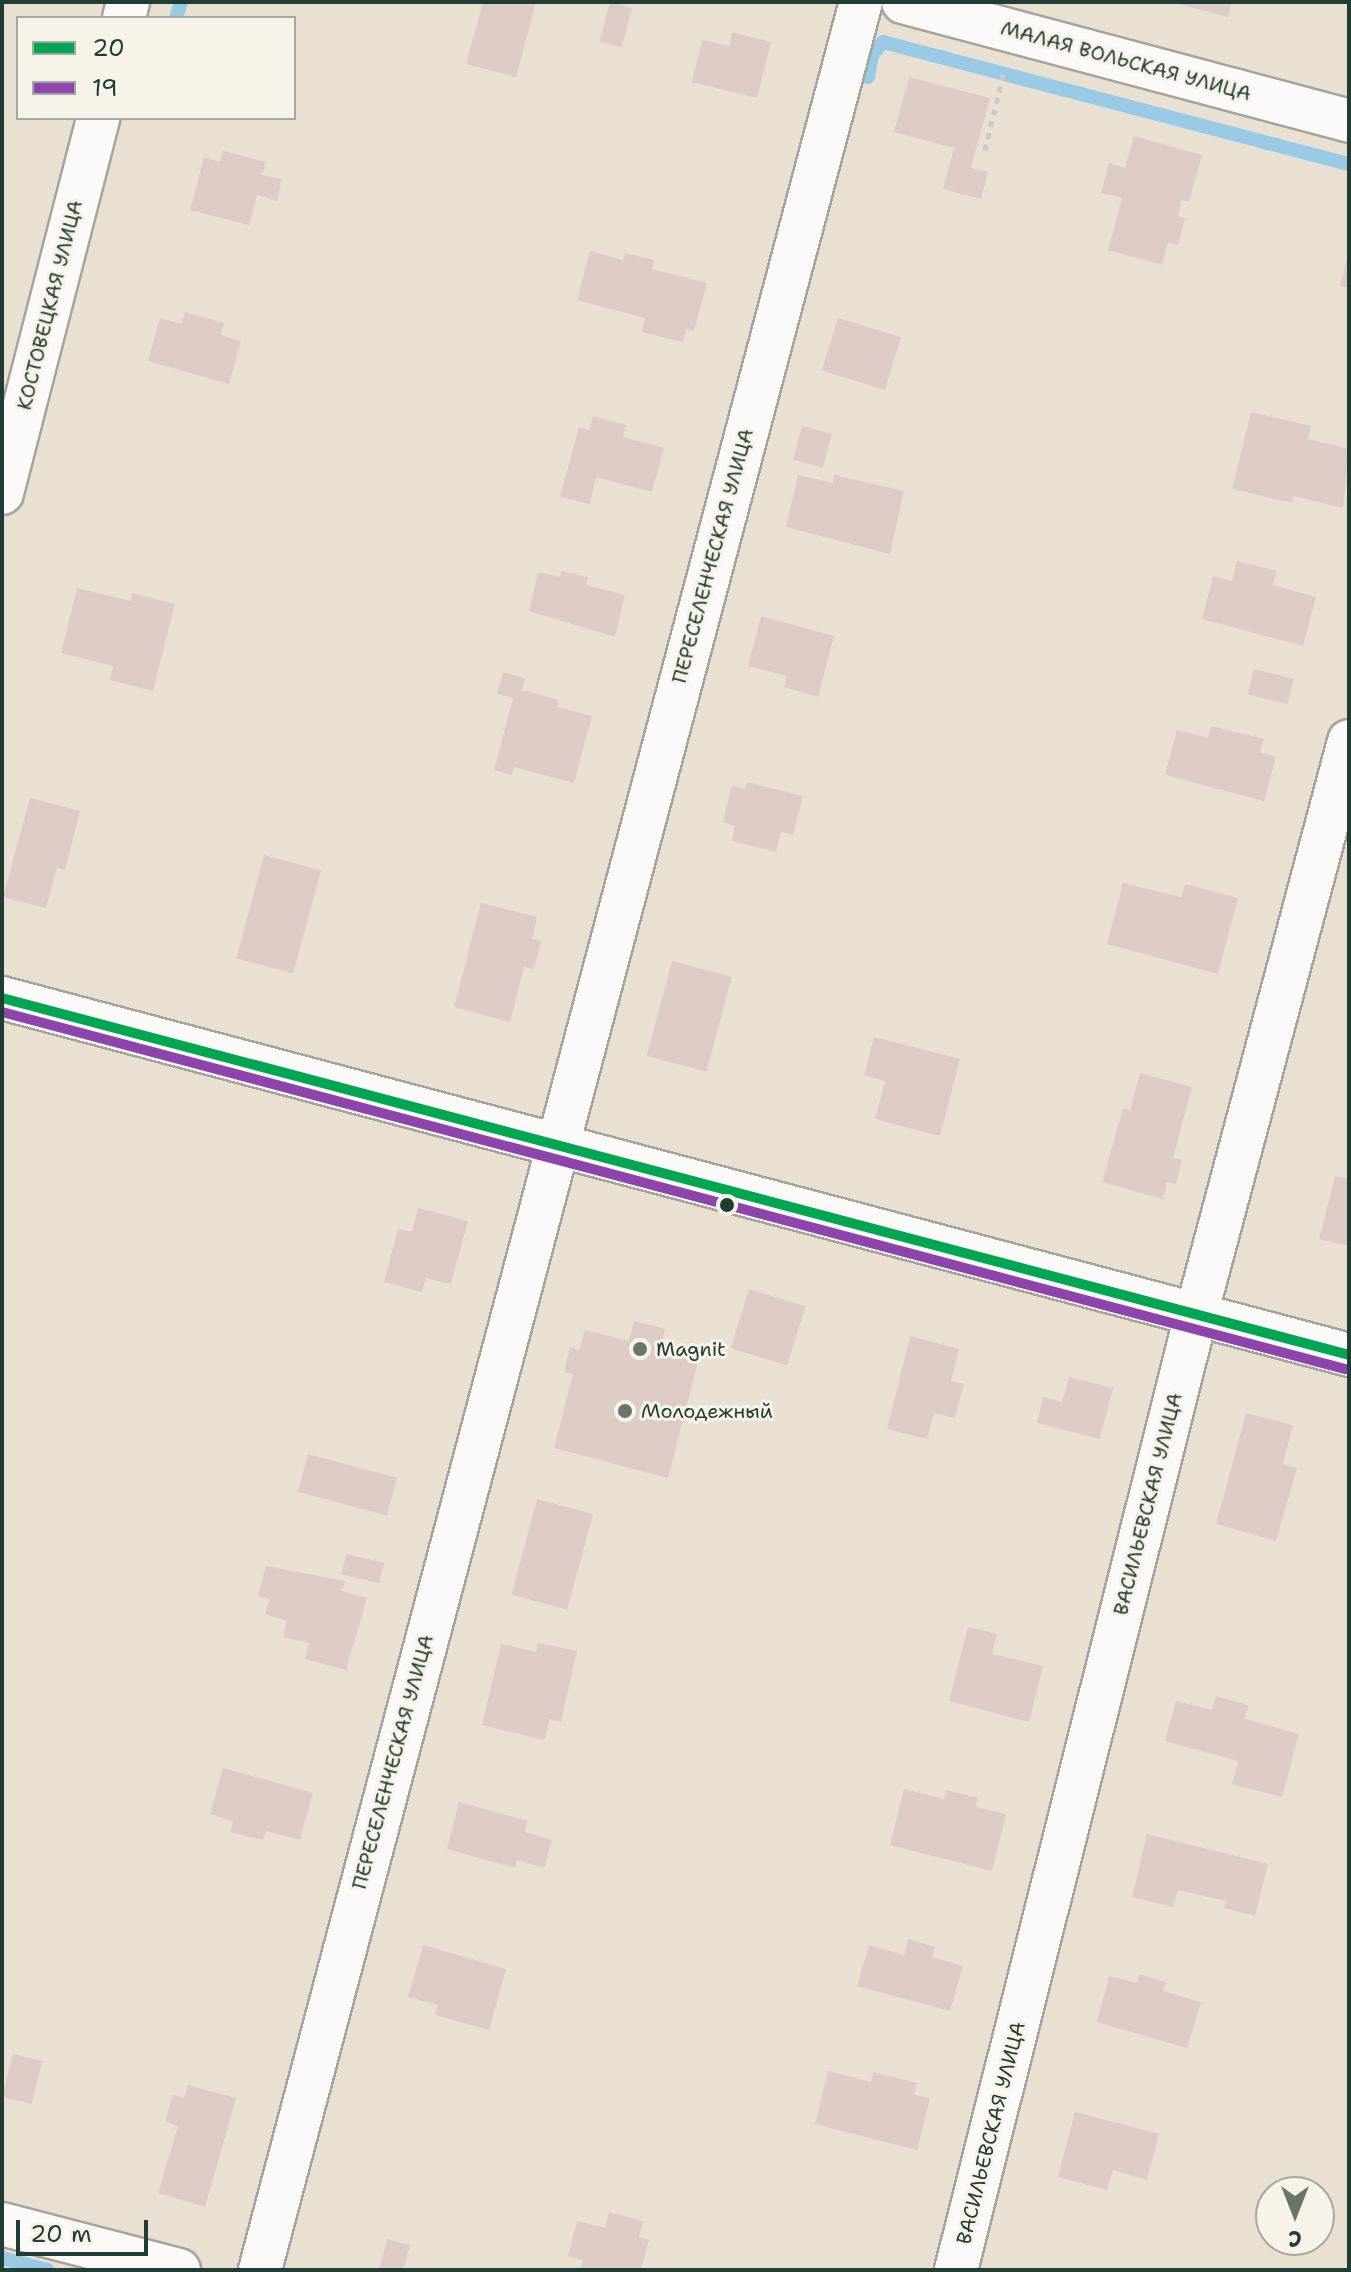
<!DOCTYPE html>
<meta charset="utf-8">
<style>
body{margin:0}
#map{position:relative;width:1351px;height:2272px;overflow:hidden;background:#e9e0d2;font-family:"Shantell Sans",sans-serif}
div>[style]{position:absolute}
[style*='--x']{left:calc(var(--x)*1px);top:calc(var(--y)*1px);width:calc(var(--w)*1px);rotate:calc(var(--a)*1deg)}
.stream>*{height:14px;margin:-7px;padding:0 7px;transform-origin:7px;border-radius:7px;background:#98cae6}
.building>*{inset:0;background:#dfcbc5;transform-origin:0 0}
.path>*{height:5px;margin-top:-2.5px;transform-origin:0;background:repeating-linear-gradient(90deg,#cacbc7 0 6px,transparent 0 12px)}
.roads{filter:drop-shadow(2px 0 #a5a49a) drop-shadow(-2px 0 #a5a49a) drop-shadow(0 2px #a5a49a) drop-shadow(0 -2px #a5a49a)}
.minor>*{height:42px;margin:-21px;padding:0 21px;transform-origin:21px;border-radius:21px;background:#fcfaf8}
.bus-1>*{height:10px;margin:-5px;padding:0 5px;transform-origin:5px;border-radius:5px;background:#00a651}
.bus-2>*{height:10px;margin:-5px;padding:0 5px;transform-origin:5px;border-radius:5px;background:#8e44ad}
.dots>*{width:22px;height:22px;translate:-50% -50%;box-sizing:border-box;border:4px solid #f7f3e8;border-radius:50%}
span{translate:-50% -50%;white-space:nowrap;text-align:center;line-height:1.15;-webkit-text-stroke:6px #f7f3e8;paint-order:stroke}
.street-label{font-size:20px;color:#1f3d34}
.poi-label{font-size:20px;color:#1f3d34}
.left{translate:0 -50%;text-align:left}
.frame{position:absolute;inset:0;border:4px solid #1f3d34;pointer-events:none}
.legend{position:absolute;left:16px;top:16px;width:280px;height:104px;box-sizing:border-box;background:#f7f3e8;border:2px solid #a1aaa0;margin:0;padding:10px 14px;list-style:none;font-size:24px;color:#1f3d34}
.legend li{display:flex;align-items:center;gap:16px;height:40px}
.legend b{width:40px;border:2px solid #a1aaa0}
.north{position:absolute;left:1255px;top:2176px;width:80px;height:80px;box-sizing:border-box;background:#f7f3e8;border:2px solid #a1aaa0;border-radius:50%;rotate:180deg;font-size:22px;font-weight:700;line-height:32px;text-align:center;color:#1f3d34}
.north::after{content:'';display:block;margin:auto;width:28px;height:36px;background:#66766b;clip-path:polygon(50% 0,100% 100%,50% 72%,0 100%)}
.scale{position:absolute;left:16px;top:2220px;width:132px;height:36px;box-sizing:border-box;border:4px solid #1f3d34;border-top:0;padding-left:10px;font-size:24px;line-height:28px;white-space:nowrap;color:#1f3d34;-webkit-text-stroke:6px #f7f3e8;paint-order:stroke}
</style>
<div id="map">
<div class="stream">
<i style="--x:176;--y:18;--w:17;--a:-73"></i>
<i style="--x:868;--y:77;--w:22;--a:-80"></i>
<i style="--x:872;--y:55;--w:17;--a:-50"></i>
<i style="--x:883;--y:42;--w:482;--a:14.7"></i>
<i style="--x:2;--y:2258;--w:47;--a:14.9"></i>
</div>
<div class="building">
<i style="clip-path:polygon(483px 2px,536px 2px,516px 77px,466px 64px)"></i>
<i style="left:610px;top:2px;width:23px;height:41px;rotate:15deg"></i>
<i style="clip-path:polygon(1171px 2px,1232px 2px,1228px 17px)"></i>
<i style="clip-path:polygon(732px 32px,771px 42px,757px 98px,692px 82px,702px 40px,729px 46px)"></i>
<i style="clip-path:polygon(909px 77px,990px 98px,971px 168px,988px 172px,981px 199px,943px 189px,954px 148px,894px 132px)"></i>
<i style="clip-path:polygon(1134px 136px,1202px 155px,1189px 202px,1182px 200px,1178px 216px,1185px 218px,1178px 245px,1168px 242px,1162px 265px,1108px 250px,1122px 198px,1101px 193px,1109px 163px,1125px 168px)"></i>
<i style="clip-path:polygon(223px 151px,266px 162px,262px 175px,282px 179px,277px 201px,257px 195px,249px 225px,190px 210px,204px 157px,220px 162px)"></i>
<i style="clip-path:polygon(590px 251px,623px 260px,625px 253px,654px 260px,652px 269px,707px 283px,694px 331px,686px 329px,683px 342px,642px 332px,645px 318px,577px 300px)"></i>
<i style="clip-path:polygon(1348px 254px,1349px 254px,1349px 288px,1340px 286px)"></i>
<i style="clip-path:polygon(185px 312px,224px 323px,221px 335px,241px 341px,229px 384px,148px 361px,160px 318px,181px 324px)"></i>
<i style="left:838px;top:318px;width:66px;height:55px;rotate:17deg"></i>
<i style="clip-path:polygon(1251px 412px,1311px 426px,1308px 439px,1349px 449px,1343px 508px,1294px 496px,1292px 503px,1232px 489px)"></i>
<i style="clip-path:polygon(593px 416px,626px 425px,623px 437px,664px 448px,652px 492px,596px 477px,590px 504px,560px 497px,579px 427px,590px 430px)"></i>
<i style="left:802px;top:426px;width:31px;height:35px;rotate:15deg"></i>
<i style="clip-path:polygon(798px 475px,833px 483px,834px 475px,904px 491px,890px 554px,786px 527px)"></i>
<i style="clip-path:polygon(1237px 561px,1277px 571px,1273px 585px,1316px 597px,1303px 646px,1202px 619px,1213px 576px,1232px 581px)"></i>
<i style="clip-path:polygon(561px 571px,588px 577px,586px 585px,625px 595px,615px 637px,529px 611px,538px 572px,560px 577px)"></i>
<i style="clip-path:polygon(77px 588px,130px 601px,132px 593px,175px 604px,153px 691px,110px 680px,113px 666px,61px 653px)"></i>
<i style="clip-path:polygon(761px 616px,834px 636px,818px 697px,784px 687px,787px 676px,748px 666px)"></i>
<i style="left:1254px;top:669px;width:41px;height:26px;rotate:14deg"></i>
<i style="clip-path:polygon(503px 672px,525px 678px,522px 690px,559px 700px,557px 707px,592px 716px,574px 783px,514px 767px,512px 775px,494px 770px,513px 698px,497px 694px)"></i>
<i style="clip-path:polygon(1211px 726px,1264px 739px,1260px 752px,1276px 757px,1264px 801px,1165px 775px,1177px 730px,1208px 738px)"></i>
<i style="clip-path:polygon(747px 782px,803px 796px,793px 835px,781px 832px,776px 852px,732px 841px,735px 826px,723px 822px,732px 785px,745px 789px)"></i>
<i style="clip-path:polygon(30px 798px,80px 811px,65px 870px,57px 868px,46px 908px,3px 897px)"></i>
<i style="left:264px;top:855px;width:59px;height:107px;rotate:15deg"></i>
<i style="clip-path:polygon(1123px 883px,1181px 897px,1185px 884px,1238px 898px,1218px 974px,1107px 944px)"></i>
<i style="clip-path:polygon(481px 903px,537px 917px,532px 939px,541px 941px,534px 969px,524px 967px,510px 1022px,454px 1007px)"></i>
<i style="left:672px;top:961px;width:62px;height:98px;rotate:15deg"></i>
<i style="clip-path:polygon(874px 1037px,960px 1059px,940px 1136px,875px 1119px,885px 1081px,864px 1075px)"></i>
<i style="clip-path:polygon(1140px 1073px,1192px 1087px,1173px 1158px,1182px 1160px,1176px 1184px,1167px 1182px,1163px 1199px,1102px 1182px,1123px 1108px,1130px 1110px)"></i>
<i style="clip-path:polygon(1335px 1176px,1349px 1179px,1349px 1246px,1319px 1239px)"></i>
<i style="clip-path:polygon(418px 1208px,468px 1221px,451px 1284px,426px 1278px,422px 1292px,384px 1282px,398px 1229px,412px 1232px)"></i>
<i style="left:749px;top:1289px;width:59px;height:62px;rotate:17deg"></i>
<i style="clip-path:polygon(634px 1321px,665px 1329px,660px 1349px,699px 1358px,668px 1478px,554px 1448px,573px 1374px,564px 1372px,570px 1347px,579px 1350px,585px 1330px,629px 1341px)"></i>
<i style="clip-path:polygon(910px 1336px,959px 1349px,951px 1381px,964px 1384px,955px 1418px,934px 1413px,927px 1439px,887px 1429px)"></i>
<i style="clip-path:polygon(1069px 1377px,1113px 1388px,1100px 1439px,1037px 1423px,1043px 1397px,1062px 1402px)"></i>
<i style="clip-path:polygon(1246px 1413px,1293px 1425px,1283px 1464px,1297px 1468px,1276px 1541px,1216px 1524px)"></i>
<i style="left:308px;top:1454px;width:92px;height:39px;rotate:15deg"></i>
<i style="left:537px;top:1499px;width:58px;height:99px;rotate:15deg"></i>
<i style="left:346px;top:1554px;width:39px;height:21px;rotate:13deg"></i>
<i style="clip-path:polygon(266px 1566px,345px 1581px,342px 1591px,367px 1598px,346px 1670px,305px 1659px,309px 1643px,283px 1637px,287px 1621px,265px 1614px,270px 1599px,258px 1596px)"></i>
<i style="clip-path:polygon(968px 1627px,997px 1634px,992px 1654px,1043px 1666px,1029px 1722px,949px 1701px)"></i>
<i style="clip-path:polygon(538px 1643px,577px 1651px,561px 1722px,550px 1719px,544px 1740px,482px 1725px,501px 1644px,536px 1652px)"></i>
<i style="clip-path:polygon(1216px 1696px,1248px 1705px,1245px 1719px,1299px 1734px,1282px 1797px,1232px 1784px,1238px 1761px,1165px 1741px,1176px 1701px,1212px 1710px)"></i>
<i style="clip-path:polygon(223px 1768px,313px 1793px,300px 1840px,266px 1831px,263px 1840px,230px 1832px,233px 1821px,210px 1814px)"></i>
<i style="clip-path:polygon(904px 1789px,944px 1799px,946px 1790px,978px 1798px,976px 1807px,1006px 1814px,992px 1871px,890px 1845px)"></i>
<i style="clip-path:polygon(459px 1802px,528px 1821px,525px 1832px,552px 1840px,544px 1868px,517px 1860px,515px 1868px,447px 1849px)"></i>
<i style="clip-path:polygon(1147px 1834px,1268px 1864px,1255px 1916px,1224px 1908px,1226px 1901px,1178px 1890px,1173px 1907px,1132px 1897px)"></i>
<i style="clip-path:polygon(908px 1939px,935px 1947px,932px 1957px,963px 1966px,950px 2011px,857px 1986px,869px 1945px,904px 1955px)"></i>
<i style="clip-path:polygon(423px 1945px,506px 1969px,489px 2030px,435px 2015px,438px 2005px,408px 1997px)"></i>
<i style="clip-path:polygon(1139px 1974px,1166px 1982px,1163px 1991px,1201px 2002px,1187px 2048px,1097px 2022px,1109px 1976px,1137px 1983px)"></i>
<i style="left:13px;top:2054px;width:30px;height:44px;rotate:14deg"></i>
<i style="clip-path:polygon(828px 2071px,871px 2082px,873px 2072px,917px 2083px,914px 2095px,930px 2098px,917px 2150px,815px 2124px)"></i>
<i style="clip-path:polygon(188px 2085px,236px 2098px,205px 2207px,158px 2193px,178px 2126px,165px 2121px,173px 2095px,184px 2098px)"></i>
<i style="clip-path:polygon(1075px 2112px,1159px 2134px,1147px 2180px,1113px 2170px,1107px 2190px,1058px 2177px)"></i>
<i style="clip-path:polygon(609px 2212px,643px 2221px,639px 2237px,649px 2240px,641px 2270px,580px 2270px,583px 2260px,568px 2256px,577px 2221px,605px 2228px)"></i>
<i style="clip-path:polygon(387px 2239px,410px 2245px,403px 2270px,379px 2270px)"></i>
</div>
<div class="path">
<i style="--x:985;--y:150;--w:81;--a:-76.5"></i>
</div>
<div class="roads">
<div class="minor">
<i style="--x:903;--y:2;--w:462;--a:14.9"></i>
<i style="--x:124;--y:18;--w:16;--a:-76"></i>
<i style="--x:2;--y:493;--w:387;--a:-75.6"></i>
<i style="--x:2;--y:998;--w:1394;--a:14.84"></i>
<i style="--x:2;--y:2224;--w:183;--a:14.6"></i>
<i style="--x:260;--y:2270;--w:2346;--a:-75.16"></i>
<i style="--x:956;--y:2270;--w:985;--a:-75.89"></i>
<i style="--x:1196;--y:1315;--w:594;--a:-75.07"></i>
</div>
</div>
<div class="bus-1">
<i style="--x:2;--y:998;--w:1394;--a:14.84"></i>
</div>
<div class="bus-2">
<i style="--x:2;--y:1012;--w:1390;--a:14.89"></i>
</div>
<div class="dots">
<i style="left:727px;top:1205px;background:#1f3d34"></i>
<i style="left:640px;top:1349px;background:#66766b"></i>
<i style="left:625px;top:1411px;background:#66766b"></i>
</div>
<div class="street-label">
<span style="left:1126px;top:61px;rotate:15deg">МАЛАЯ ВОЛЬСКАЯ УЛИЦА</span>
<span style="left:50px;top:305px;rotate:-76deg">КОСТОВЕЦКАЯ УЛИЦА</span>
<span style="left:713px;top:556px;rotate:-75deg">ПЕРЕСЕЛЕНЧЕСКАЯ УЛИЦА</span>
<span style="left:1148px;top:1504px;rotate:-76deg">ВАСИЛЬЕВСКАЯ УЛИЦА</span>
<span style="left:393px;top:1762px;rotate:-75deg">ПЕРЕСЕЛЕНЧЕСКАЯ УЛИЦА</span>
<span style="left:991px;top:2133px;rotate:-76deg">ВАСИЛЬЕВСКАЯ УЛИЦА</span>
</div>
<div class="poi-label">
<span class="left" style="left:656px;top:1349px">Magnit</span>
<span class="left" style="left:641px;top:1411px">Молодежный</span>
</div>
<div class="frame"></div>
<ul class="legend">
<li><b style="height:10px;background:#00a651"></b>20</li>
<li><b style="height:10px;background:#8e44ad"></b>19</li>
</ul>
<div class="north">С</div>
<div class="scale">20 m</div>
</div>
